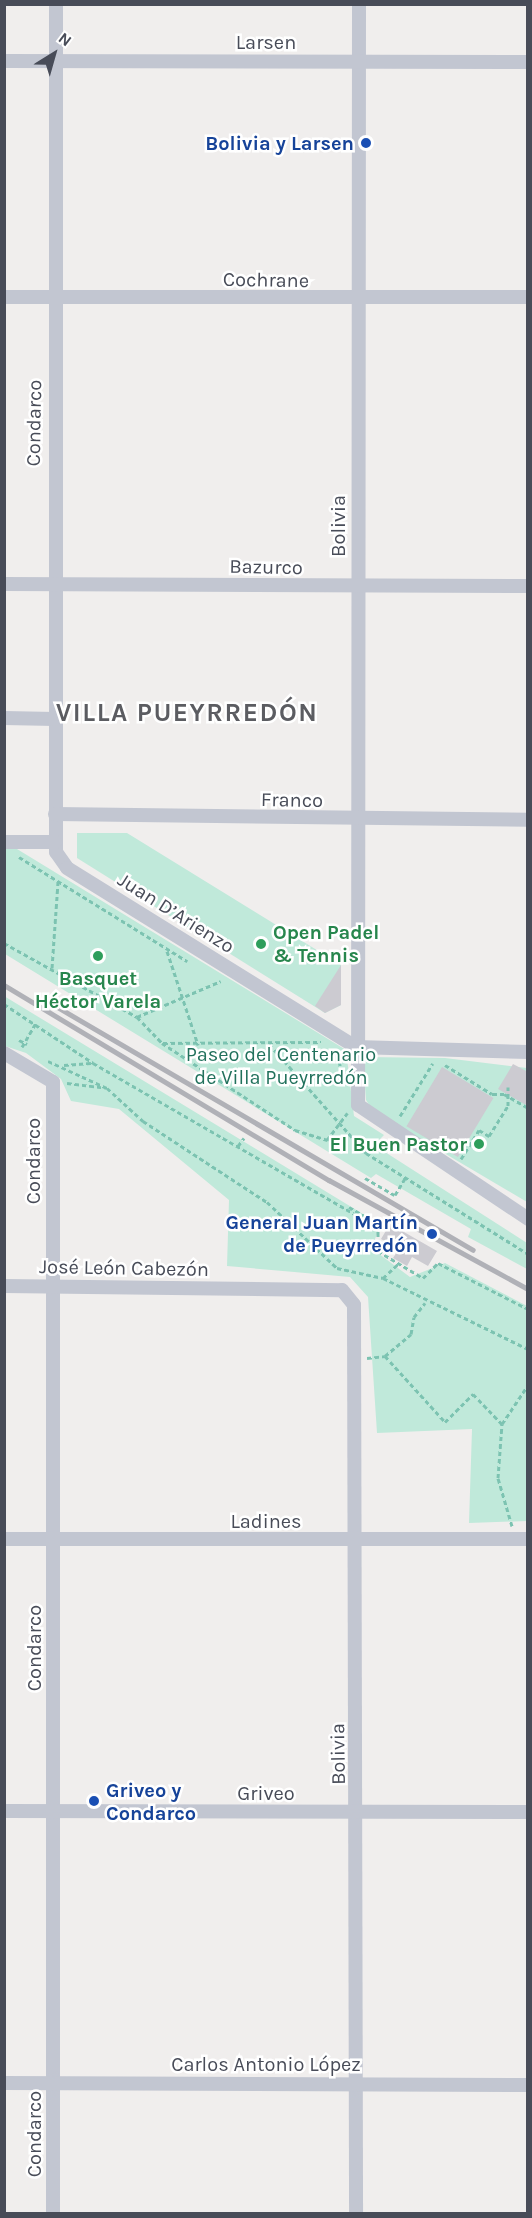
<!DOCTYPE html>
<meta charset="utf-8">
<style>
body{margin:0}
#map{position:relative;width:532px;height:2218px;overflow:hidden;background:#f0eeed;font-family:Karla,sans-serif}
div>[style]{position:absolute}
[style*='--x']{left:calc(var(--x)*1px);top:calc(var(--y)*1px);width:calc(var(--w)*1px);rotate:calc(var(--a)*1deg)}
.green>*{inset:0;background:#c0e9da}
.building>*{inset:0;background:#cccbd1;transform-origin:0 0}
.path>*{height:3px;margin-top:-1.5px;transform-origin:0;background:repeating-linear-gradient(90deg,#7cc3b1 0 4.5px,transparent 0 7.5px)}
.minor>*{height:14px;margin:-7px;padding:0 7px;transform-origin:7px;border-radius:7px;background:#c2c6d1}
.rail>*{height:4.5px;margin:-2.25px;padding:0 2.25px;transform-origin:2.25px;border-radius:2.25px;background:#b0b1b7}
.dots>*{width:16px;height:16px;translate:-50% -50%;box-sizing:border-box;border:3px solid #fff;border-radius:50%}
span{translate:-50% -50%;white-space:nowrap;text-align:center;line-height:1.15;-webkit-text-stroke:5px #fff;paint-order:stroke}
.street-label{font-size:20px;color:#484c58}
.transit-label{font-size:20px;color:#164399;font-weight:700}
.right{translate:-100% -50%;text-align:right}
.left{translate:0 -50%;text-align:left}
.leisure-label{font-size:20px;color:#27864d;font-weight:700}
.park-label{font-size:20px;color:#21715c}
.district-label{font-size:26px;color:#5b5c61;font-weight:700;letter-spacing:1.5px}
.frame{position:absolute;inset:0;border:6px solid #484c58;pointer-events:none}
.north{position:absolute;left:24px;top:24px;width:60px;height:60px;-webkit-text-stroke:4px #fff;paint-order:stroke;rotate:37deg;font-size:16px;font-weight:700;line-height:24px;text-align:center;color:#484c58}
.north::after{content:'';display:block;margin:auto;width:21px;height:27px;background:#484c58;clip-path:polygon(50% 0,100% 100%,50% 72%,0 100%)}
</style>
<div id="map">
<div class="green">
<i style="clip-path:polygon(77px 833px,127px 833px,341px 965px,341px 1005px,325px 1013px,77px 858px)"></i>
<i style="clip-path:polygon(5px 849px,17px 849px,346px 1050px,354px 1116px,384px 1135px,374px 1145px,527px 1243px,527px 1269px,468px 1237px,471px 1229px,376px 1174px,371px 1178px,5px 954px)"></i>
<i style="clip-path:polygon(4px 996px,381px 1225px,371px 1248px,410px 1277px,445px 1263px,527px 1306px,527px 1521px,469px 1523px,472px 1429px,377px 1433px,368px 1297px,350px 1277px,227px 1266px,229px 1200px,119px 1109px,71px 1101px,61px 1079px,26px 1053px,5px 1046px)"></i>
<i style="clip-path:polygon(363px 1057px,445px 1058px,527px 1068px,527px 1202px,373px 1111px,366px 1100px)"></i>
</div>
<div class="building">
<i style="clip-path:polygon(341px 965px,341px 1005px,325px 1013px,315px 1006px)"></i>
<i style="clip-path:polygon(513px 1064px,528px 1072px,528px 1106px,498px 1089px)"></i>
<i style="left:442px;top:1067px;width:60px;height:69px;rotate:31deg"></i>
<i style="clip-path:polygon(390px 1224px,437px 1251px,428px 1266px,412px 1257px,407px 1266px,393px 1258px,399px 1249px,381px 1239px)"></i>
</div>
<div class="path">
<i style="--x:19;--y:857;--w:198;--a:31.8"></i>
<i style="--x:4;--y:943;--w:152;--a:29.1"></i>
<i style="--x:137;--y:1017;--w:36;--a:46"></i>
<i style="--x:162;--y:1043;--w:159;--a:33.2"></i>
<i style="--x:295;--y:1130;--w:34;--a:17"></i>
<i style="--x:327;--y:1140;--w:34;--a:-53"></i>
<i style="--x:167;--y:951;--w:99;--a:71.7"></i>
<i style="--x:52;--y:968;--w:86;--a:-86"></i>
<i style="--x:4;--y:1004;--w:107;--a:33.5"></i>
<i style="--x:93;--y:1063;--w:328;--a:30"></i>
<i style="--x:137;--y:1017;--w:91;--a:-23.2"></i>
<i style="--x:19;--y:1040;--w:9;--a:27"></i>
<i style="--x:163;--y:1043;--w:158;--a:-0.4"></i>
<i style="--x:269;--y:1044;--w:146;--a:48.3"></i>
<i style="--x:366;--y:1153;--w:191;--a:31.9"></i>
<i style="--x:22;--y:1047;--w:28;--a:-60"></i>
<i style="--x:338;--y:1054;--w:22;--a:80"></i>
<i style="--x:48;--y:1061;--w:65;--a:24.6"></i>
<i style="--x:107;--y:1088;--w:49;--a:42.5"></i>
<i style="--x:143;--y:1121;--w:148;--a:33.2"></i>
<i style="--x:267;--y:1202;--w:96;--a:43.3"></i>
<i style="--x:337;--y:1268;--w:47;--a:12.3"></i>
<i style="--x:383;--y:1278;--w:161;--a:26.1"></i>
<i style="--x:64;--y:1065;--w:27;--a:-4"></i>
<i style="--x:445;--y:1065;--w:55;--a:31.7"></i>
<i style="--x:492;--y:1094;--w:12;--a:0"></i>
<i style="--x:504;--y:1094;--w:28;--a:30"></i>
<i style="--x:67;--y:1083;--w:38;--a:7"></i>
<i style="--x:400;--y:1116;--w:62;--a:-58.1"></i>
<i style="--x:238;--y:1146;--w:10;--a:-53"></i>
<i style="--x:461;--y:1159;--w:34;--a:-58"></i>
<i style="--x:479;--y:1130;--w:12;--a:31"></i>
<i style="--x:489;--y:1136;--w:36;--a:-58"></i>
<i style="--x:508;--y:1106;--w:19;--a:-90"></i>
<i style="--x:365;--y:1178;--w:34;--a:30"></i>
<i style="--x:395;--y:1195;--w:21;--a:-59"></i>
<i style="--x:349;--y:1207;--w:34;--a:30"></i>
<i style="--x:378;--y:1224;--w:27;--a:90"></i>
<i style="--x:378;--y:1251;--w:52;--a:31"></i>
<i style="--x:423;--y:1278;--w:21;--a:-45"></i>
<i style="--x:438;--y:1263;--w:101;--a:27.1"></i>
<i style="--x:383;--y:1278;--w:22;--a:-43"></i>
<i style="--x:385;--y:1356;--w:89;--a:47.7"></i>
<i style="--x:445;--y:1422;--w:40;--a:-45"></i>
<i style="--x:473;--y:1394;--w:42;--a:46"></i>
<i style="--x:367;--y:1358;--w:18;--a:-6"></i>
<i style="--x:385;--y:1356;--w:34;--a:-40"></i>
<i style="--x:411;--y:1334;--w:17;--a:-80"></i>
<i style="--x:414;--y:1317;--w:18;--a:-52"></i>
<i style="--x:512;--y:1526;--w:50;--a:-106.3"></i>
<i style="--x:498;--y:1478;--w:54;--a:-85.8"></i>
<i style="--x:502;--y:1424;--w:47;--a:-56.3"></i>
</div>
<div class="minor">
<i style="--x:56;--y:4;--w:848;--a:90"></i>
<i style="--x:56;--y:852;--w:19;--a:55"></i>
<i style="--x:67;--y:868;--w:340;--a:31.8"></i>
<i style="--x:359;--y:4;--w:1101;--a:90.05"></i>
<i style="--x:358;--y:1105;--w:205;--a:33.8"></i>
<i style="--x:4;--y:61;--w:524;--a:0.11"></i>
<i style="--x:4;--y:297;--w:524;--a:0"></i>
<i style="--x:4;--y:584;--w:524;--a:0.22"></i>
<i style="--x:4;--y:718;--w:51;--a:1.1"></i>
<i style="--x:55;--y:814;--w:473;--a:0.7"></i>
<i style="--x:4;--y:842;--w:51;--a:0"></i>
<i style="--x:356;--y:1047;--w:172;--a:1.7"></i>
<i style="--x:4;--y:1053;--w:57;--a:30.6"></i>
<i style="--x:53;--y:1082;--w:1132;--a:90"></i>
<i style="--x:4;--y:1286;--w:338;--a:0.7"></i>
<i style="--x:342;--y:1290;--w:19;--a:51"></i>
<i style="--x:354;--y:1305;--w:909;--a:89.87"></i>
<i style="--x:4;--y:1539;--w:524;--a:0"></i>
<i style="--x:4;--y:1811;--w:524;--a:0.11"></i>
<i style="--x:4;--y:2083;--w:524;--a:0.22"></i>
</div>
<div class="rail">
<i style="--x:4;--y:985;--w:379;--a:31"></i>
<i style="--x:329;--y:1180;--w:227;--a:28.7"></i>
<i style="--x:54;--y:1005;--w:485;--a:30.3"></i>
</div>
<div class="dots">
<i style="left:366px;top:143px;background:#1a4fb4"></i>
<i style="left:261px;top:944px;background:#2e9e5b"></i>
<i style="left:98px;top:956px;background:#2e9e5b"></i>
<i style="left:479px;top:1144px;background:#2e9e5b"></i>
<i style="left:432px;top:1234px;background:#1a4fb4"></i>
<i style="left:94px;top:1801px;background:#1a4fb4"></i>
</div>
<div class="street-label">
<span style="left:266px;top:42px">Larsen</span>
<span style="left:266px;top:280px;rotate:1deg">Cochrane</span>
<span style="left:34px;top:423px;rotate:-89deg">Condarco</span>
<span style="left:338px;top:526px;rotate:-90deg">Bolivia</span>
<span style="left:266px;top:567px;rotate:1deg">Bazurco</span>
<span style="left:292px;top:800px;rotate:1deg">Franco</span>
<span style="left:176px;top:913px;rotate:32deg">Juan D’Arienzo</span>
<span style="left:33px;top:1161px;rotate:-90deg">Condarco</span>
<span style="left:124px;top:1268px;rotate:1deg">José León Cabezón</span>
<span style="left:266px;top:1521px">Ladines</span>
<span style="left:34px;top:1648px;rotate:-90deg">Condarco</span>
<span style="left:338px;top:1754px;rotate:-91deg">Bolivia</span>
<span style="left:266px;top:1793px">Griveo</span>
<span style="left:266px;top:2064px">Carlos Antonio López</span>
<span style="left:34px;top:2134px;rotate:-90deg">Condarco</span>
</div>
<div class="transit-label">
<span class="right" style="left:354px;top:143px">Bolivia y Larsen</span>
<span class="right" style="left:418px;top:1234px">General Juan Martín<br>de Pueyrredón</span>
<span class="left" style="left:106px;top:1802px">Griveo y<br>Condarco</span>
</div>
<div class="leisure-label">
<span class="left" style="left:273px;top:944px">Open Padel<br>&amp; Tennis</span>
<span style="left:98px;top:990px">Basquet<br>Héctor Varela</span>
<span class="right" style="left:467px;top:1144px">El Buen Pastor</span>
</div>
<div class="park-label">
<span style="left:281px;top:1066px">Paseo del Centenario<br>de Villa Pueyrredón</span>
</div>
<div class="district-label">
<span style="left:187px;top:713px">VILLA PUEYRREDÓN</span>
</div>
<div class="frame"></div>
<div class="north">N</div>
</div>
